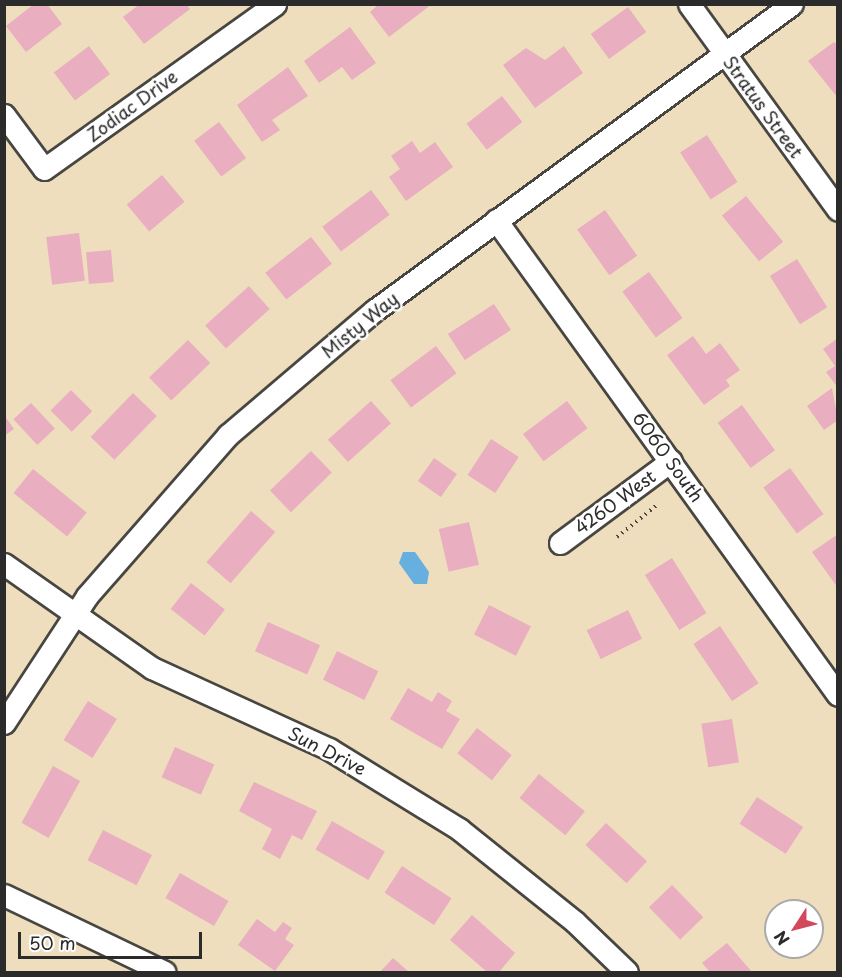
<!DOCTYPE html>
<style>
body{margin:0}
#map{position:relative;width:842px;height:977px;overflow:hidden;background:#eedebe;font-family:"Playpen Sans",sans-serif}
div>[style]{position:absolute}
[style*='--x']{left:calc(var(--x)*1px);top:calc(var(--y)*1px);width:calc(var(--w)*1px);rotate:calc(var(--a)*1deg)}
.water>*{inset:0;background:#66afde}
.building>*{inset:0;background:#e9aebf;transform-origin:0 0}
.path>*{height:4px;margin-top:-2px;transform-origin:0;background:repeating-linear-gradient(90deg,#484641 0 1.5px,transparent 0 6px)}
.roads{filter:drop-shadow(2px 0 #484641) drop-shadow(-2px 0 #484641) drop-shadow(0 2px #484641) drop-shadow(0 -2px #484641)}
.street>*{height:21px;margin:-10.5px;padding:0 10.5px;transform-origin:10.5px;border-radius:10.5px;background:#fff}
span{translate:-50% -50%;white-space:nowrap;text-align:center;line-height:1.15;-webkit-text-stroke:5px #fff;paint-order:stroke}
.street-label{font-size:18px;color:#2b2b2b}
.frame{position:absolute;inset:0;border:6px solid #2b2b2b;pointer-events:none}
.north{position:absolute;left:764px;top:899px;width:60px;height:60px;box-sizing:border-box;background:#fff;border:2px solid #aaa;border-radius:50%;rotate:234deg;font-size:16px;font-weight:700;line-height:24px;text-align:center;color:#2b2b2b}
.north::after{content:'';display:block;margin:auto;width:21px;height:27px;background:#d1495b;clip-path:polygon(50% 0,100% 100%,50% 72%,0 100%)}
.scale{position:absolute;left:18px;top:932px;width:184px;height:27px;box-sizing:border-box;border:3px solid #2b2b2b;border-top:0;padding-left:8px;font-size:18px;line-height:21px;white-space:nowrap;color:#2b2b2b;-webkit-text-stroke:4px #fff;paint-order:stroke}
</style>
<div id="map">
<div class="water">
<i style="clip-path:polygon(403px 552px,415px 552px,429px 572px,427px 584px,414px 584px,399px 563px)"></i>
</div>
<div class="building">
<i style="clip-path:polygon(34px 4px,47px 4px,62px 24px,26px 52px,6px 26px)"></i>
<i style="clip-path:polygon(140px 4px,186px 4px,190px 9px,144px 44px,123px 17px)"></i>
<i style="clip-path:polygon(379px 4px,432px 4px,389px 37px,370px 12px)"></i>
<i style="left:628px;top:7px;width:31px;height:46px;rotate:54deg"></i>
<i style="clip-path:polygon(350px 27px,376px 63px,352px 80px,342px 67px,319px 83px,304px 61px)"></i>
<i style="clip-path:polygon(834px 42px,838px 46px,838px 98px,808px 61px)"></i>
<i style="left:89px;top:46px;width:35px;height:44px;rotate:53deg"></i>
<i style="clip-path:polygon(564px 46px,583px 73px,535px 108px,503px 65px,526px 48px,545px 60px)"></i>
<i style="clip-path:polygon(288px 67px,308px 96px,272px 120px,280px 130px,262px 142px,237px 105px)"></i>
<i style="left:502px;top:96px;width:33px;height:45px;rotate:52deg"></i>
<i style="left:219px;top:122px;width:45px;height:31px;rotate:53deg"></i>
<i style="left:707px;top:135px;width:56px;height:32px;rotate:57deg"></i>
<i style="clip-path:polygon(412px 141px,420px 153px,435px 142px,453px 167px,406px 201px,389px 177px,400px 169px,391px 156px)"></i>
<i style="left:162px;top:175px;width:35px;height:46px;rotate:50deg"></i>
<i style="left:371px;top:190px;width:31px;height:61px;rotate:53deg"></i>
<i style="left:746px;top:196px;width:59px;height:31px;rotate:51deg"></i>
<i style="left:605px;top:210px;width:56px;height:34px;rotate:55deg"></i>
<i style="left:79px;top:233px;width:48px;height:33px;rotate:83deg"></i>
<i style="left:311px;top:237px;width:34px;height:58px;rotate:52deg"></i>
<i style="left:111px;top:250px;width:32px;height:25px;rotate:85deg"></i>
<i style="left:797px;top:259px;width:57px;height:32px;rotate:58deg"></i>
<i style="left:649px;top:272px;width:57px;height:33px;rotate:54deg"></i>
<i style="left:249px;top:286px;width:31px;height:59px;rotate:48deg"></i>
<i style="left:494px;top:304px;width:31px;height:55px;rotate:57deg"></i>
<i style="clip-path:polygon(693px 336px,706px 354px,720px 343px,740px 370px,726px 380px,730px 386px,704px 405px,667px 355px)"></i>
<i style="clip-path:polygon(838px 338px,838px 388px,826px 372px,835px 366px,823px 349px)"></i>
<i style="left:188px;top:340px;width:32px;height:54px;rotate:46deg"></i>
<i style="left:436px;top:346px;width:34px;height:57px;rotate:53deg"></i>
<i style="clip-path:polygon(832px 388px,838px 420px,824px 430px,807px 406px)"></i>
<i style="left:71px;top:390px;width:30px;height:29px;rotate:45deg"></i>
<i style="left:133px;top:393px;width:33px;height:61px;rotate:44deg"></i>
<i style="left:371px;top:401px;width:30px;height:58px;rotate:48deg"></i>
<i style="left:567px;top:401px;width:34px;height:55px;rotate:53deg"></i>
<i style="left:31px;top:403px;width:35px;height:24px;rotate:47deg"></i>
<i style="left:742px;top:405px;width:56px;height:30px;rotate:54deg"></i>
<i style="clip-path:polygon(4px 415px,14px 429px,4px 436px)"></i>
<i style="left:491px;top:439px;width:33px;height:43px;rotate:33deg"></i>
<i style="left:311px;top:451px;width:30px;height:57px;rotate:46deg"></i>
<i style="left:434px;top:458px;width:28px;height:28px;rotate:35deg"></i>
<i style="left:790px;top:468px;width:57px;height:33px;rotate:54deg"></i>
<i style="left:33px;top:469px;width:69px;height:31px;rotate:39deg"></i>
<i style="left:251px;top:511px;width:32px;height:68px;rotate:41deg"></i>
<i style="left:469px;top:522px;width:44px;height:31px;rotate:77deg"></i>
<i style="clip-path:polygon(838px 534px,838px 588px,812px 552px)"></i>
<i style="left:672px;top:558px;width:65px;height:32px;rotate:58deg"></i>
<i style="left:191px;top:583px;width:43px;height:33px;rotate:38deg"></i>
<i style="left:489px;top:605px;width:47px;height:33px;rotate:27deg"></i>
<i style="left:628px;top:610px;width:32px;height:46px;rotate:64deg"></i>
<i style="left:268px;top:622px;width:57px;height:32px;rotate:24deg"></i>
<i style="left:720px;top:626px;width:69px;height:32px;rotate:56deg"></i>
<i style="left:337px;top:651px;width:46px;height:32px;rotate:26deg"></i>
<i style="clip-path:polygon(408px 688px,432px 702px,438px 692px,452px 701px,446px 711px,460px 719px,442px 749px,390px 719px)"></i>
<i style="left:88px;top:701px;width:34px;height:46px;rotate:32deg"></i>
<i style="left:732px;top:719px;width:44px;height:31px;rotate:81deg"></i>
<i style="left:477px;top:728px;width:44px;height:32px;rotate:38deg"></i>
<i style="left:175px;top:747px;width:43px;height:33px;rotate:24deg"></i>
<i style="left:53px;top:766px;width:31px;height:65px;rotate:29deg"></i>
<i style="left:539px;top:774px;width:59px;height:31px;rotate:39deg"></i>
<i style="clip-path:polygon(254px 782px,317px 811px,302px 840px,292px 835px,280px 859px,262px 849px,272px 829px,239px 811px)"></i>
<i style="left:757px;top:797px;width:55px;height:32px;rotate:33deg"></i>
<i style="left:332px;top:821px;width:61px;height:33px;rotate:30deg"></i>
<i style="left:606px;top:823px;width:56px;height:30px;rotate:43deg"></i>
<i style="left:103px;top:830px;width:55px;height:34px;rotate:27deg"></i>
<i style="left:402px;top:866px;width:59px;height:32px;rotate:33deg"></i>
<i style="left:180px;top:873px;width:56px;height:29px;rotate:30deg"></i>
<i style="left:672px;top:885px;width:45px;height:32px;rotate:46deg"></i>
<i style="clip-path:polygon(472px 915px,515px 953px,499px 972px,487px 972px,450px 940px)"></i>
<i style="clip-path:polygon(257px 919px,275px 932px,283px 922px,292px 928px,285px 939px,294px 945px,275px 971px,238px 945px)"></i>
<i style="clip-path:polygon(727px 943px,752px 972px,710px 972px,702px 963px)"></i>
<i style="clip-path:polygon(393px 958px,409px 972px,380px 972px)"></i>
</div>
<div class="path">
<i style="--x:617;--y:537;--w:51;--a:-38.7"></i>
</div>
<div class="roads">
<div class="street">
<i style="--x:689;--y:4;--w:254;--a:54.1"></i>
<i style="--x:4;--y:115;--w:67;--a:53.5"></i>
<i style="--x:44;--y:169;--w:284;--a:-35.5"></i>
<i style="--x:496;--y:220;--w:585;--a:54.25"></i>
<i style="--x:560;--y:543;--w:138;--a:-36.5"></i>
<i style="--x:4;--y:564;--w:181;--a:35.1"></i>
<i style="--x:152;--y:668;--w:195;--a:24.6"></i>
<i style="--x:329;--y:749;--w:153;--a:31.6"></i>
<i style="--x:459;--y:829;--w:149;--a:38.7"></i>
<i style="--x:575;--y:922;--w:72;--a:43.9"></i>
<i style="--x:4;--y:723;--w:152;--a:-56.8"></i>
<i style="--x:87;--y:596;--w:214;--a:-48.8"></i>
<i style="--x:228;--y:435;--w:193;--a:-40.4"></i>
<i style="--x:375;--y:310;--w:517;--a:-36.27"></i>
<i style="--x:4;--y:895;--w:178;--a:25.6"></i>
</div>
</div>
<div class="street-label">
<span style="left:132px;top:106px;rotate:-36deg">Zodiac Drive</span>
<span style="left:763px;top:107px;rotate:54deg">Stratus Street</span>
<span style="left:360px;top:325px;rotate:-39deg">Misty Way</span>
<span style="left:668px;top:457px;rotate:54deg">6060 South</span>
<span style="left:615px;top:502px;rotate:-36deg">4260 West</span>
<span style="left:327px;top:751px;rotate:27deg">Sun Drive</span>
</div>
<div class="frame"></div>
<div class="north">N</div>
<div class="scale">50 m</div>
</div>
